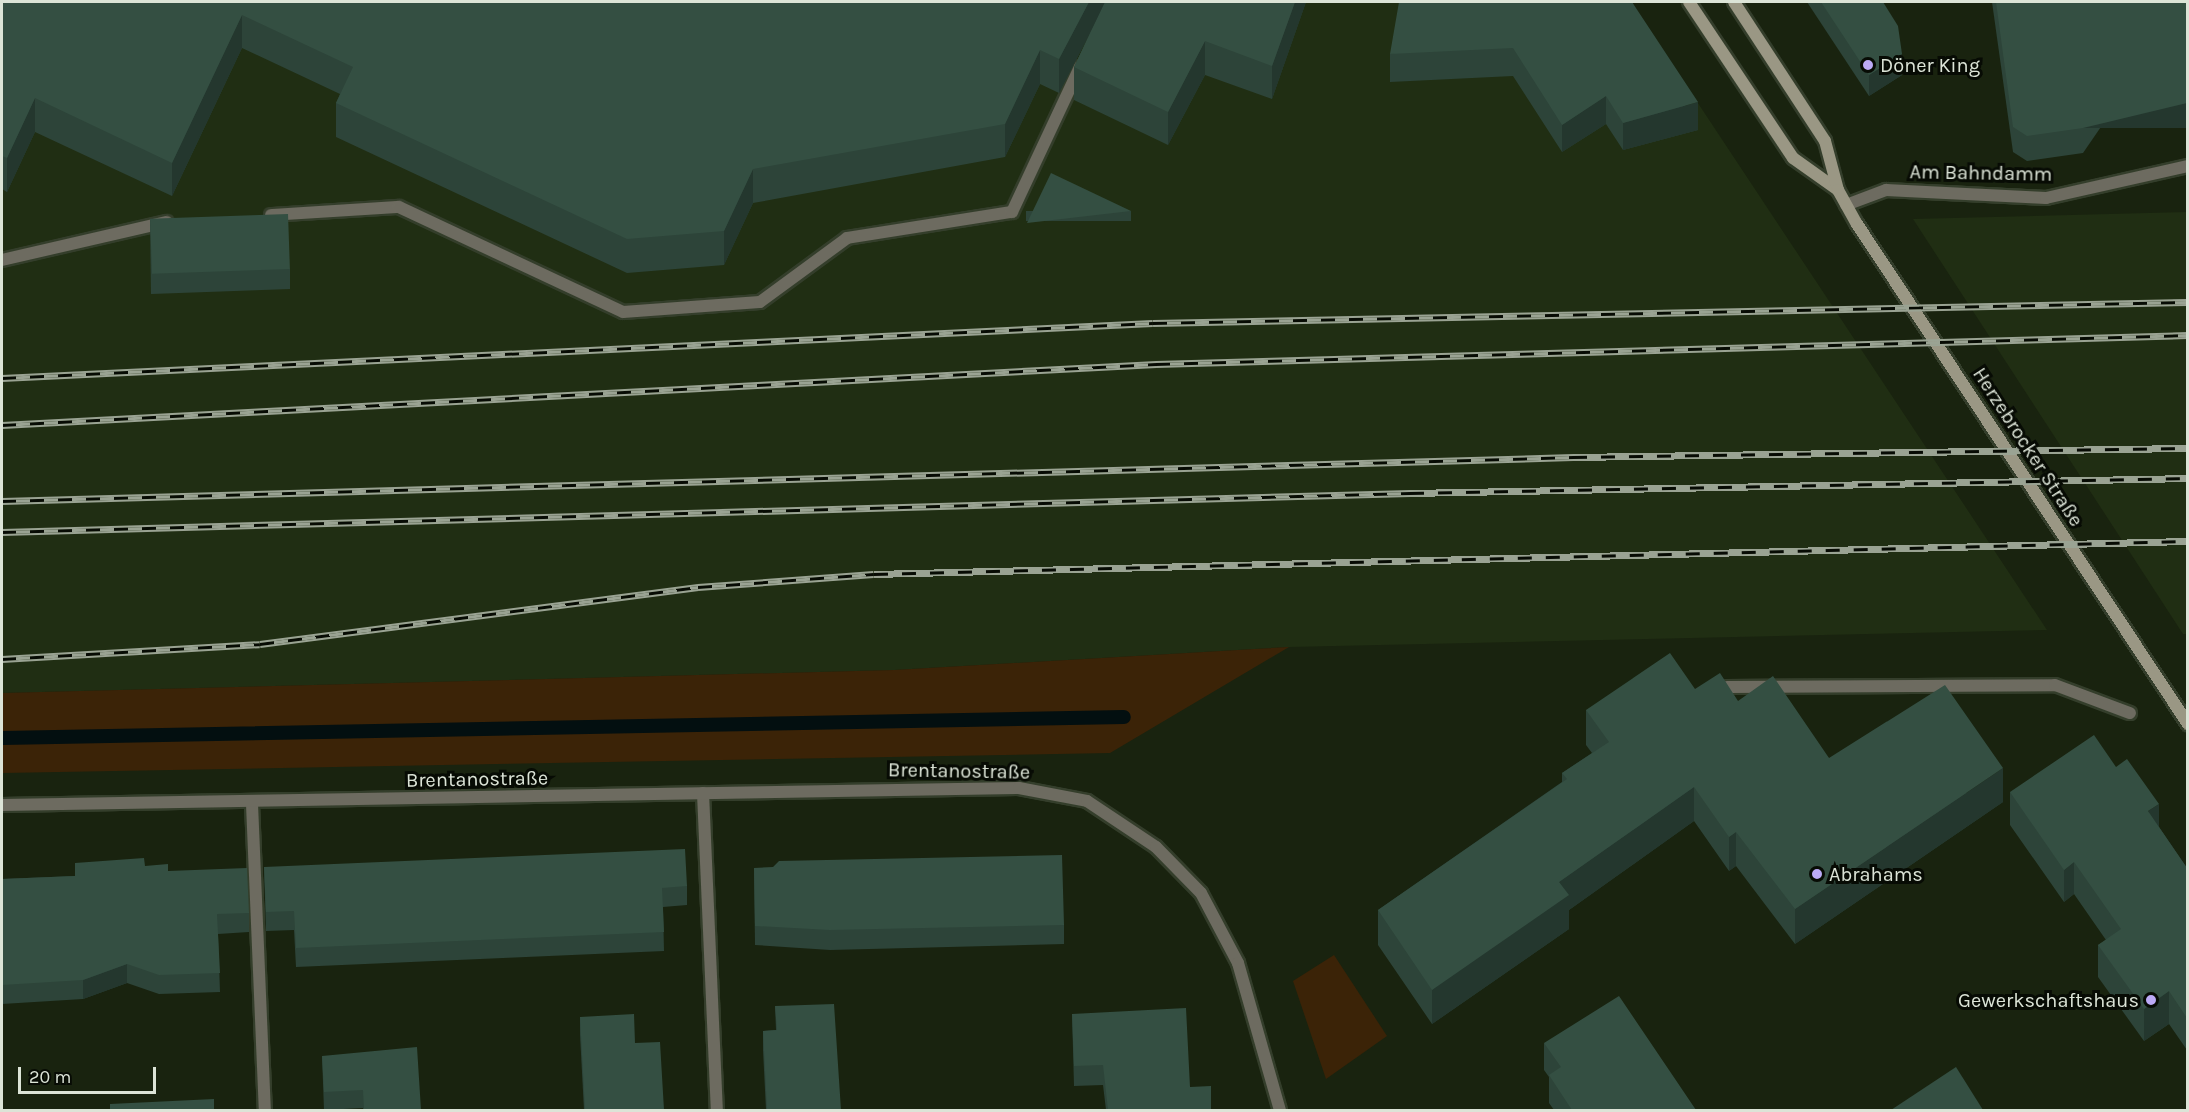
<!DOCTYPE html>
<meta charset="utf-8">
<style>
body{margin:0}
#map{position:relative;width:2189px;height:1112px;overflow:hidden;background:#19230f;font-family:Karla,sans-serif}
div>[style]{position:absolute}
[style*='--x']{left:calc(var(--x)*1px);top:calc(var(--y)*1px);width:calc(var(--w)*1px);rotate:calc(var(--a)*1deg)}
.built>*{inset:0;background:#202e13}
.green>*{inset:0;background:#3b2307}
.stream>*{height:14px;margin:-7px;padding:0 7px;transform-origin:7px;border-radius:7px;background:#030f10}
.roads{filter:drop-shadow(2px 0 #343e2b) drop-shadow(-2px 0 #343e2b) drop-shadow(0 2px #343e2b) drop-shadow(0 -2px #343e2b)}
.service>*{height:12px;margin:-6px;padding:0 6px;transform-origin:6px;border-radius:6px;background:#6d6b60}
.minor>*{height:12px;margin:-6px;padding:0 6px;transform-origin:6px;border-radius:6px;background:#6d6b60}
.secondary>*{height:12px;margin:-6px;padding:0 6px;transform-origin:6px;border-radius:6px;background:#9a9784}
.rail>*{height:7px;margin-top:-3.5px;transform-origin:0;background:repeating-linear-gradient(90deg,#070b04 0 14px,#9aa393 0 28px);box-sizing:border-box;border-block:2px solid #9aa393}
.wall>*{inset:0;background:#2d4439;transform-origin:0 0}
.shaded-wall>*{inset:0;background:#24372e;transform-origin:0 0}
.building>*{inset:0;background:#344f42;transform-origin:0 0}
.dots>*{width:16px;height:16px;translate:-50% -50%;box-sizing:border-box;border:3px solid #070b04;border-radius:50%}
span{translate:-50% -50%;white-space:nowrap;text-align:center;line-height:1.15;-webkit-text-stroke:6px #070b04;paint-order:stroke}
.poi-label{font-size:20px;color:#dce4d7}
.left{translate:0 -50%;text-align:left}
.right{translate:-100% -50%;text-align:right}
.street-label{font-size:20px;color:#dce4d7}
.frame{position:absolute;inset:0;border:3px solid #dce4d7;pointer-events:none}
.scale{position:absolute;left:18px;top:1067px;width:138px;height:27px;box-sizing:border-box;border:3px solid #dce4d7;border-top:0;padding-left:8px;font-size:18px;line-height:21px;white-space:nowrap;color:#dce4d7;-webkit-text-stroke:4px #070b04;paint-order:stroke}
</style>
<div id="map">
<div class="built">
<i style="clip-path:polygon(2px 2px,1631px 2px,2047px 630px,1289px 647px,894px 670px,2px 693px)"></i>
<i style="clip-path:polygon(2187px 212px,2188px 634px,2183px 634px,1913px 219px)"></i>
</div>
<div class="green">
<i style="clip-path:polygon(1289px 647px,1110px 753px,2px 773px,2px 693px,894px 670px)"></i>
<i style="clip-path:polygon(1334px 955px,1387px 1036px,1326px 1079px,1293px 981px)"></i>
</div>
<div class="stream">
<i style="--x:2;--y:738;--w:1122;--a:-1.07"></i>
</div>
<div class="roads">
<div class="service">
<i style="--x:271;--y:215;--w:128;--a:-3.6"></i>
<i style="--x:399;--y:207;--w:247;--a:25.1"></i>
<i style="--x:623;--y:312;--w:137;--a:-4.2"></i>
<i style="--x:760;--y:302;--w:108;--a:-36.3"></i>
<i style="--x:847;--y:238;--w:167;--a:-9"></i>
<i style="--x:1012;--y:212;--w:160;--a:-64.9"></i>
<i style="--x:2;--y:260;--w:169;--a:-13"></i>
<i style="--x:1727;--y:687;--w:328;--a:-0.3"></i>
<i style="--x:2055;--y:685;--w:80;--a:20.5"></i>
</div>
<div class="minor">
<i style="--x:1846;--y:205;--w:43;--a:-20.6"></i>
<i style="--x:1886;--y:190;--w:160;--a:2.9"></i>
<i style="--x:2046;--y:198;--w:146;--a:-12.7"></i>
<i style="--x:703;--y:793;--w:317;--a:87.5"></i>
<i style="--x:252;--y:804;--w:306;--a:87.6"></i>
<i style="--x:2;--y:805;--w:1017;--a:-0.96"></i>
<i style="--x:1019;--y:788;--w:69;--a:10.8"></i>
<i style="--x:1087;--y:801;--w:83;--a:33.7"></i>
<i style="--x:1156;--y:847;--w:64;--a:45.6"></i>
<i style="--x:1201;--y:893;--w:79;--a:62.1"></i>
<i style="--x:1238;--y:963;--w:153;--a:74.1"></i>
</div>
<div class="secondary">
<i style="--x:1689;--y:2;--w:187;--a:56.3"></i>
<i style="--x:1793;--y:158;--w:55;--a:35.4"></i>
<i style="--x:1734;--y:2;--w:166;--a:56.8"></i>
<i style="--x:1825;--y:141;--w:51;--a:75.1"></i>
<i style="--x:1838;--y:190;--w:39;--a:61"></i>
<i style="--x:1857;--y:224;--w:600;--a:56.5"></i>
</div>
</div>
<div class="rail">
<i style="--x:2;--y:378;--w:1152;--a:-2.74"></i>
<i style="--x:1153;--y:323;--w:1035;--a:-1.16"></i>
<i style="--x:2;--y:425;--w:1156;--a:-3.03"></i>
<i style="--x:1156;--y:364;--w:1032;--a:-1.61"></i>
<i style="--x:2;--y:501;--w:1572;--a:-1.6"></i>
<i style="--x:1573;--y:457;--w:615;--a:-0.84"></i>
<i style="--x:2;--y:532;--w:1409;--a:-1.59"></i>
<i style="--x:1410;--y:493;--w:778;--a:-1.1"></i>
<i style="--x:2;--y:659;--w:258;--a:-3.3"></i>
<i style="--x:260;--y:644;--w:442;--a:-7.4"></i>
<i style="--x:698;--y:587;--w:176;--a:-4.2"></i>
<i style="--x:874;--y:574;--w:1314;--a:-1.44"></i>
</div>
<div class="wall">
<i style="clip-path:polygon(2px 2px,1306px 2px,1272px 99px,1205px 75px,1168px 145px,1074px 100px,1074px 67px,1090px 33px,1059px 93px,1040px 84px,1005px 157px,753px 203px,724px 265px,627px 273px,336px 137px,336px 103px,340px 94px,242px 48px,172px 196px,35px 132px,7px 192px,2px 189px)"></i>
<i style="clip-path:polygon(1632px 2px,1698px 130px,1623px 150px,1606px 124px,1562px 152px,1513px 76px,1390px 82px,1390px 54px)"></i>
<i style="clip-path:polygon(1807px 2px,1883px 2px,1902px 75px,1869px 96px)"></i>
<i style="clip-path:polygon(1992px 2px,2187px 2px,2083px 153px,2027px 161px,2013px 152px)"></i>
<i style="left:1131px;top:211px;width:10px;height:105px;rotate:90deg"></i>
<i style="clip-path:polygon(150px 219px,290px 269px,290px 289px,151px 294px)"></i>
<i style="clip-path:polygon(1695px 689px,1738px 701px,1829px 758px,2003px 802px,1795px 944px,1736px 866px,1729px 871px,1694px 821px,1569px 910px,1569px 929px,1432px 1024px,1378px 945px,1378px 910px,1562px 782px,1562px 773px,1592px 753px,1586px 745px,1586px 710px)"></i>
<i style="clip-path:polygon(2010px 792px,2159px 827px,2187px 868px,2187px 1050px,2169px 1024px,2144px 1041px,2098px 977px,2098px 945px,2106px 940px,2074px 894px,2064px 902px,2010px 825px)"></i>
<i style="clip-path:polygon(145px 866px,168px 871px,249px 913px,249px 932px,218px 934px,220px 992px,159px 994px,127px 983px,83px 999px,2px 1004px,2px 879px,75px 876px)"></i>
<i style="clip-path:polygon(264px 867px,687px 886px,687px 905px,663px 907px,664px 951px,296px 967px,294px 930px,266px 931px)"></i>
<i style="clip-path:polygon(754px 868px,1064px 925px,1064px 944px,830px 950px,755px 945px)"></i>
<i style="clip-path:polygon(775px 1006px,841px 1110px,766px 1110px,763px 1050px,763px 1031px,776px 1030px)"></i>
<i style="clip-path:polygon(1072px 1014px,1190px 1087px,1211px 1110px,1218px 1110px,1106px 1110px,1103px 1085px,1074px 1086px)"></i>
<i style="clip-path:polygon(580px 1017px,635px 1043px,664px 1110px,584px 1110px,580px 1035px)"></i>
<i style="clip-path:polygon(1544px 1043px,1696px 1110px,1554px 1110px,1549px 1103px,1549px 1077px,1544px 1070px)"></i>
<i style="clip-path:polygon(322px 1056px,421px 1110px,363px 1110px,363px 1108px,324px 1110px)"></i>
</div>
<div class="shaded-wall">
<i style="clip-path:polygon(1089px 2px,1106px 2px,1059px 93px,1059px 59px)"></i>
<i style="clip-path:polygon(1295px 2px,1306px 2px,1272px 99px,1272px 66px)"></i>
<i style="clip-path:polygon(242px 15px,242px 48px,172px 196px,172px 163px)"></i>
<i style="clip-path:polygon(1205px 41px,1205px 75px,1168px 145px,1168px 112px)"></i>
<i style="clip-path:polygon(1040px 50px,1040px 84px,1005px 157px,1005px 124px)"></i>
<i style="clip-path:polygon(1902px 54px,1902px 75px,1869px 96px,1869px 75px)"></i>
<i style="clip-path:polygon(1606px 96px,1606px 124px,1562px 152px,1562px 125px)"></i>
<i style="clip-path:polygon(35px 98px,35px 132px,7px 192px,7px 158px)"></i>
<i style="clip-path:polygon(1698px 102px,1698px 130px,1623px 150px,1623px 123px)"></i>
<i style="left:2187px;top:103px;width:25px;height:107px;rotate:90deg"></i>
<i style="clip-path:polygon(753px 169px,753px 203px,724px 265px,724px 231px)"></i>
<i style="clip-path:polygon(2003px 768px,2003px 802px,1795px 944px,1795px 909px)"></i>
<i style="clip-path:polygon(1694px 787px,1694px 821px,1569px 910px,1569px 929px,1432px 1024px,1432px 990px,1559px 882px)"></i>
<i style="clip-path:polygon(2159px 804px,2159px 837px,2148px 811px)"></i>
<i style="clip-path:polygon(1736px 832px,1736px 866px,1729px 871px,1729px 837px)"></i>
<i style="clip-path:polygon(2074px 862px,2074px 894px,2064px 902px,2064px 870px)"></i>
<i style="clip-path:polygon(127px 964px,127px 983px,83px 999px,83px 980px)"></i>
<i style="clip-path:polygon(2169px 991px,2169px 1024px,2144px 1041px,2144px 1009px)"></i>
</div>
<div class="building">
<i style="clip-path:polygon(2px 2px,1089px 2px,1059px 59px,1040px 50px,1005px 124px,753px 169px,724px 231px,627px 239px,336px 103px,353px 67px,242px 15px,172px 163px,35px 98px,7px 158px,2px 156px)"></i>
<i style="clip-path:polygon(1105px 2px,1295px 2px,1272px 66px,1205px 41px,1168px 112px,1074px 67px)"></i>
<i style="clip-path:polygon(1399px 2px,1632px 2px,1698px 102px,1623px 123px,1606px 96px,1562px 125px,1513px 48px,1390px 54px)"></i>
<i style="clip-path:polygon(1821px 2px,1883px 2px,1898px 26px,1902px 54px,1869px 75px)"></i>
<i style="clip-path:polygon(1996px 2px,2187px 2px,2187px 103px,2083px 128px,2027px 136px,2013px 127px)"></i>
<i style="clip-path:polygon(1051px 173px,1131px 211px,1027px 223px)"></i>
<i style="left:288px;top:214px;width:55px;height:138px;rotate:88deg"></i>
<i style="clip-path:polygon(1670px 653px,1695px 689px,1720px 673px,1738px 701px,1773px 676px,1829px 758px,1945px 685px,2003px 768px,1795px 909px,1736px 832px,1729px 837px,1694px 787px,1559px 882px,1569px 895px,1432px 990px,1378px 910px,1567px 779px,1562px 773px,1609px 742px,1586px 710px)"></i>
<i style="clip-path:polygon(2094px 735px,2116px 767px,2127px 759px,2159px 804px,2148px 811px,2187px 868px,2187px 1018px,2169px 991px,2144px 1009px,2098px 945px,2121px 929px,2074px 862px,2064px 870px,2010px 792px)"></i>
<i style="clip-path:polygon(685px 849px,687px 886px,662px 888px,664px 932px,296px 948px,294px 911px,266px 912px,264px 867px)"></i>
<i style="clip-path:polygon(1062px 855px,1064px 925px,830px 930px,755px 926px,754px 868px,773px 867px,779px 861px)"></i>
<i style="clip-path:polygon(144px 858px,145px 866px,168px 864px,168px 871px,247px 868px,249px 913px,217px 914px,220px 973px,159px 975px,127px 964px,83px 980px,2px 985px,2px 879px,75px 876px,75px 863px)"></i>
<i style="clip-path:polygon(1619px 996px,1696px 1110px,1590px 1110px,1589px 1109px,1587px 1110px,1572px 1110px,1549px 1075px,1561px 1067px,1544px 1043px)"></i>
<i style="clip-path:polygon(834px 1004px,841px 1110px,767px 1110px,763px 1031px,777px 1030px,775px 1006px)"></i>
<i style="clip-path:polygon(1186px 1008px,1190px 1087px,1211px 1086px,1211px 1110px,1218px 1110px,1108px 1110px,1103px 1065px,1074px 1066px,1072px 1014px)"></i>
<i style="clip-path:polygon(634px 1014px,635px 1043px,660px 1042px,664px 1110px,585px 1110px,580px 1017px)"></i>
<i style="clip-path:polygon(417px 1047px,421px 1110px,364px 1110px,363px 1090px,324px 1092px,322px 1056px)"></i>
<i style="clip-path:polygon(1956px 1067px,1983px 1110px,1891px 1110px)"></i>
<i style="clip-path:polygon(214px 1099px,214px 1110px,110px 1110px,110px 1104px)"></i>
</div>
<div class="dots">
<i style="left:1868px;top:65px;background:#bcaaf6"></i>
<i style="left:1817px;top:874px;background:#bcaaf6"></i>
<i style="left:2151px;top:1000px;background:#bcaaf6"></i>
</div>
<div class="poi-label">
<span class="left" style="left:1880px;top:65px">Döner King</span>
<span class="left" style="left:1829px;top:874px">Abrahams</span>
<span class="right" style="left:2139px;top:1000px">Gewerkschaftshaus</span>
</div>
<div class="street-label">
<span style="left:1981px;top:173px;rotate:1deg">Am Bahndamm</span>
<span style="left:2028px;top:447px;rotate:57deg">Herzebrocker Straße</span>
<span style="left:959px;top:771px;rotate:1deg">Brentanostraße</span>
<span style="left:477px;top:779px;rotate:-1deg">Brentanostraße</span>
</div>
<div class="frame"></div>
<div class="scale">20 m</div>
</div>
